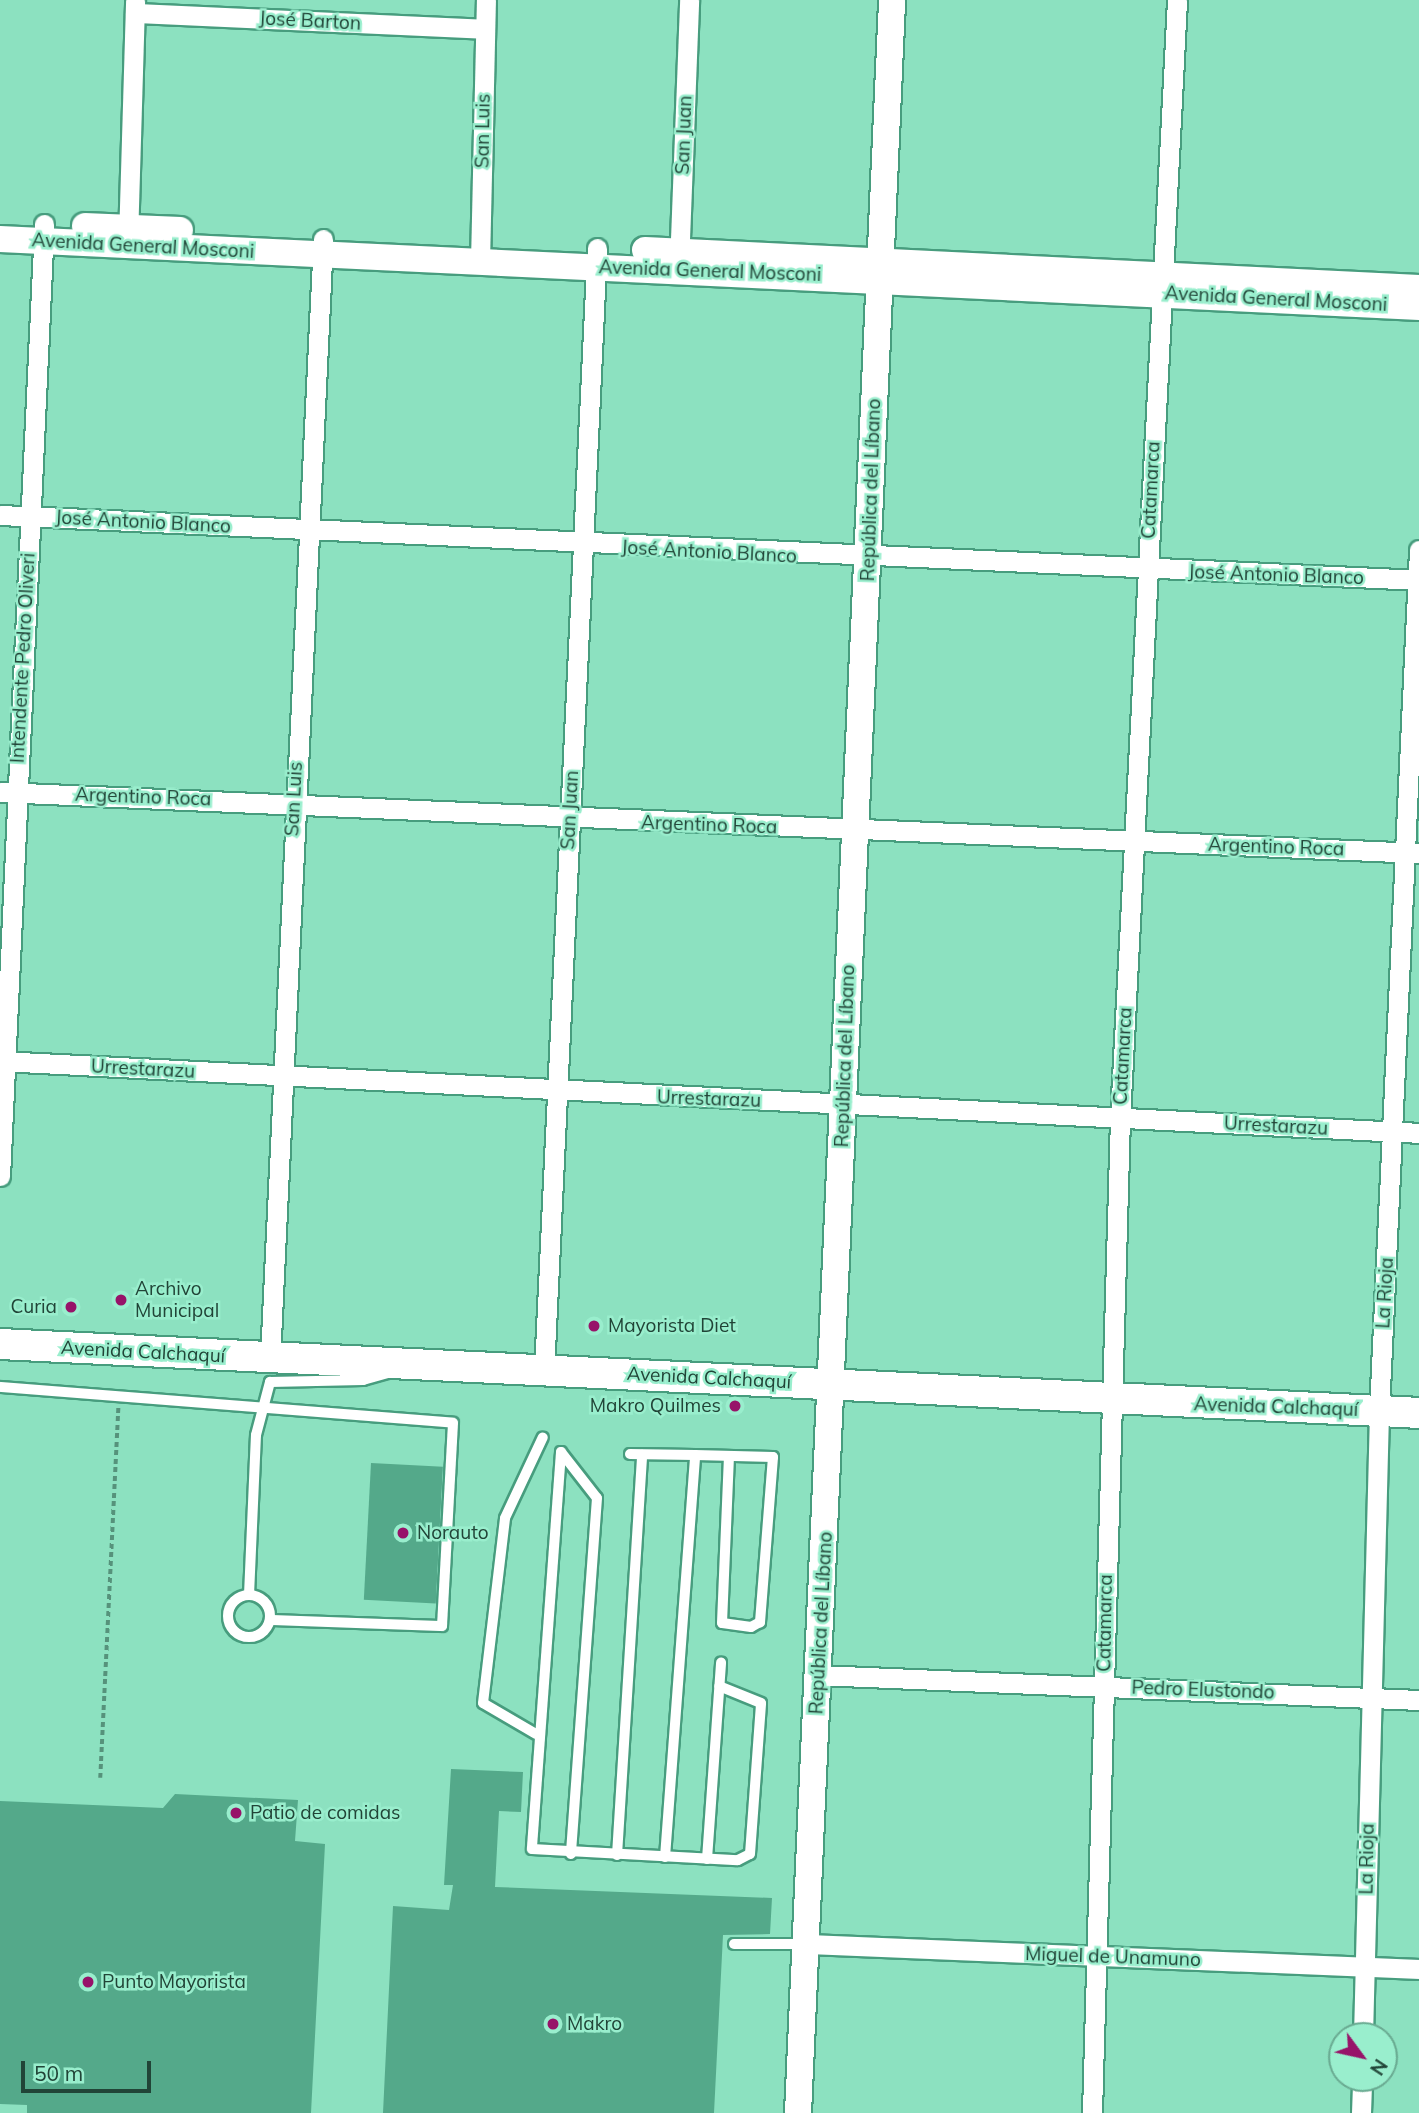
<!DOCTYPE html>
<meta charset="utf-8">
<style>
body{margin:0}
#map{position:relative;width:1419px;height:2113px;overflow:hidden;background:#8ce1c0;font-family:Mulish,sans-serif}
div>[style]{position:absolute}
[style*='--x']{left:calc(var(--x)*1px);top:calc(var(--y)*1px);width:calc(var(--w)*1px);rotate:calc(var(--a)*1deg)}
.building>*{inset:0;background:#54a98a;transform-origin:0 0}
.path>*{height:3.5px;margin-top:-1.75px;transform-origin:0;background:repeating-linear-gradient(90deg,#56927b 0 5px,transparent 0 8.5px)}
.roads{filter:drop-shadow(2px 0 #479d7e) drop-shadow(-2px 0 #479d7e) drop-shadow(0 2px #479d7e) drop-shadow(0 -2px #479d7e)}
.lane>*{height:10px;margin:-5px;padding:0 5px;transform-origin:5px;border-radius:5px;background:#fff}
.lane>.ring{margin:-5px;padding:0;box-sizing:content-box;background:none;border:10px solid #fff;border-radius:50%}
.street>*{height:19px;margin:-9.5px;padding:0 9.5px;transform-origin:9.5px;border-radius:9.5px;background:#fff}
.secondary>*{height:26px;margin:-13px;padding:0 13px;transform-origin:13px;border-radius:13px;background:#fff}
.primary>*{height:30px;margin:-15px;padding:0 15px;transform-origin:15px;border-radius:15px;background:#fff}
.dots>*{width:19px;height:19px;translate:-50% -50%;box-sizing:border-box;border:4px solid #99eecd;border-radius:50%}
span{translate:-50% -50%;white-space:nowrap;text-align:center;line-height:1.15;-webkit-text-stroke:5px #99eecd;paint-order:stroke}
.street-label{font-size:19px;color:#214437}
.poi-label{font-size:19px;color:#214437}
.left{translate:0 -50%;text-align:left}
.right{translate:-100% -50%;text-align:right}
.north{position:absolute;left:1328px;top:2022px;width:70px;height:70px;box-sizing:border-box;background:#99eecd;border:2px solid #69aa91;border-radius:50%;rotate:123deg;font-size:19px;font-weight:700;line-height:28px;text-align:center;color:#214437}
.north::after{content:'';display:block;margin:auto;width:24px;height:32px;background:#971369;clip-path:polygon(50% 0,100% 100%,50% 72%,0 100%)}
.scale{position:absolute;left:21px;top:2061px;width:130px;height:32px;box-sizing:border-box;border:4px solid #214437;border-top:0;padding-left:9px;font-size:21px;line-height:24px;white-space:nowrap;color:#214437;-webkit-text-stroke:5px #99eecd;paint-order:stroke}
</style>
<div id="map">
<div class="building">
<i style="left:371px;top:1463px;width:72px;height:137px;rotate:3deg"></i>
<i style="clip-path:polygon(451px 1769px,523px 1772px,521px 1812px,499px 1811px,495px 1887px,772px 1898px,770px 1934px,723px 1935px,714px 2113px,383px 2113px,393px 1906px,449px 1910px,453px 1885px,444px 1885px)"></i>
<i style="clip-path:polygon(175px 1794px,298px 1800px,295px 1841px,325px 1844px,311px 2113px,27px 2113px,27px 2105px,0 2104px,0 1801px,163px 1808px)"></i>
</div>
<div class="path">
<i style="--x:100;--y:1778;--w:371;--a:-87.2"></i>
</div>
<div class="roads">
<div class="lane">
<i style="--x:0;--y:1387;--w:454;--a:4.5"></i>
<i style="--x:453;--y:1423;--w:203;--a:93.1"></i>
<i style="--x:442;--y:1626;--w:172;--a:-178"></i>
<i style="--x:561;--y:1452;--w:398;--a:94.2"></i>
<i style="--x:532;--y:1849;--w:206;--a:3.1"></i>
<i style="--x:738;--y:1860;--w:13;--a:-27"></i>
<i style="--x:750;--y:1854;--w:151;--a:-85.8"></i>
<i style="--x:761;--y:1703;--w:45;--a:-158"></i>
<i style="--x:561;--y:1452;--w:58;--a:52"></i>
<i style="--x:597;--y:1498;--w:357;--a:94.2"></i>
<i style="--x:630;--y:1454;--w:65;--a:0.9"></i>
<i style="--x:695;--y:1455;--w:78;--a:1.5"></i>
<i style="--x:773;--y:1457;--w:166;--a:94.5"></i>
<i style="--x:760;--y:1622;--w:10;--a:151"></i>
<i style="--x:751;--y:1627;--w:29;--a:-172"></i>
<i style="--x:722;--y:1623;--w:167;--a:-87.6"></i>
<i style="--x:249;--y:1595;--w:160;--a:-87.5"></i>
<i style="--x:256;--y:1435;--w:55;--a:-75.2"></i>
<i style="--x:270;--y:1382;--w:93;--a:-1.2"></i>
<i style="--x:363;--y:1380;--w:25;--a:-16"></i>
<i class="ring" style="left:228px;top:1595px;width:32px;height:32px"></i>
<i style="--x:536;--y:1734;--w:61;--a:-149.7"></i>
<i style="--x:483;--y:1703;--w:186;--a:-83.2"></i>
<i style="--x:505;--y:1518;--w:89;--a:-64.9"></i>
<i style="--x:617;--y:1855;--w:401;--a:-86.4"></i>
<i style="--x:665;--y:1857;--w:403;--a:-85.7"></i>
<i style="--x:707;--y:1859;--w:197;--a:-85.9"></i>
<i style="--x:734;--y:1944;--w:70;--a:0"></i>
</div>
<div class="street">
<i style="--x:135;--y:13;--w:350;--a:2.6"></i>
<i style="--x:128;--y:240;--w:239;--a:-88.3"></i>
<i style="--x:480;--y:262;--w:262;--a:-88.7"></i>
<i style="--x:679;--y:265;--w:265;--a:-87.8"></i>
<i style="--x:0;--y:515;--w:1420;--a:2.62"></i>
<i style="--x:0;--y:792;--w:1420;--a:2.46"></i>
<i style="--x:0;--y:1061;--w:1421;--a:2.9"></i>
<i style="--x:0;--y:1176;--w:953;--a:-87.35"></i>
<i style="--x:270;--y:1359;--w:1121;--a:-87.29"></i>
<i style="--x:544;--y:1371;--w:1124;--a:-87.3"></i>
<i style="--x:818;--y:1675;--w:602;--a:2.38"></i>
<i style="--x:808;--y:1944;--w:612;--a:2.34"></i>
<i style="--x:1363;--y:2036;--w:625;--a:-88.53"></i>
<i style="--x:1379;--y:1411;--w:862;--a:-87.34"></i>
<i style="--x:1092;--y:2113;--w:995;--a:-88.39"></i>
<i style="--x:1120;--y:1118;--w:1119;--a:-87.08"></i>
<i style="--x:1361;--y:2113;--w:35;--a:-88"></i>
</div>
<div class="secondary">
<i style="--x:85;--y:226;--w:95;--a:2.4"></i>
<i style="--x:0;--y:239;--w:1421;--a:2.74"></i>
<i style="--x:645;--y:250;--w:775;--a:2.81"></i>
<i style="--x:798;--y:2113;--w:2115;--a:-87.45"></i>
</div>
<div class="primary">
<i style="--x:0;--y:1344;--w:1421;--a:2.78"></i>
</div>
</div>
<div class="dots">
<i style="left:121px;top:1300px;background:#971369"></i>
<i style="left:71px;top:1307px;background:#971369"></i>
<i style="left:594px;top:1326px;background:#971369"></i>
<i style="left:735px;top:1406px;background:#971369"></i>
<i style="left:403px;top:1533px;background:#971369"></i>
<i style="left:236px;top:1813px;background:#971369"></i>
<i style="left:88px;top:1982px;background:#971369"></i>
<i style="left:553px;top:2024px;background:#971369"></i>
</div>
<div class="street-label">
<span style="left:310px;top:21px;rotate:3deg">José Barton</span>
<span style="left:483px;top:131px;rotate:-89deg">San Luis</span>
<span style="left:684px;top:135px;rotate:-88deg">San Juan</span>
<span style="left:143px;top:246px;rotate:3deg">Avenida General Mosconi</span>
<span style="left:710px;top:271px;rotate:2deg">Avenida General Mosconi</span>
<span style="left:1276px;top:299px;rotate:3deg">Avenida General Mosconi</span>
<span style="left:871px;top:490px;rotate:-88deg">República del Líbano</span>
<span style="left:1151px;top:490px;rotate:-87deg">Catamarca</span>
<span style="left:143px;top:522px;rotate:3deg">José Antonio Blanco</span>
<span style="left:709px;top:552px;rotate:3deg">José Antonio Blanco</span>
<span style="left:1276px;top:575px;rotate:2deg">José Antonio Blanco</span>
<span style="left:23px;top:658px;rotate:-87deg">Intendente Pedro Oliveri</span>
<span style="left:143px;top:797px;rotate:2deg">Argentino Roca</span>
<span style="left:294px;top:799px;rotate:-87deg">San Luis</span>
<span style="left:570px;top:810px;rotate:-87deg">San Juan</span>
<span style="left:709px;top:825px;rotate:2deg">Argentino Roca</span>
<span style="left:1276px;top:847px;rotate:2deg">Argentino Roca</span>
<span style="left:845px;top:1056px;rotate:-88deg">República del Líbano</span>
<span style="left:1123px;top:1056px;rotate:-87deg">Catamarca</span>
<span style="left:143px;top:1069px;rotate:3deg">Urrestarazu</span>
<span style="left:709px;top:1099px;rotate:2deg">Urrestarazu</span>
<span style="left:1276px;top:1126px;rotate:3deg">Urrestarazu</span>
<span style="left:1385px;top:1293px;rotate:-87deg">La Rioja</span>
<span style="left:143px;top:1352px;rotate:3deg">Avenida Calchaquí</span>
<span style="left:709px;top:1378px;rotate:3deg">Avenida Calchaquí</span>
<span style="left:1276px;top:1407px;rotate:2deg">Avenida Calchaquí</span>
<span style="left:821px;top:1623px;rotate:-87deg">República del Líbano</span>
<span style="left:1105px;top:1623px;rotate:-89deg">Catamarca</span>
<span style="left:1203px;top:1690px;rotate:2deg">Pedro Elustondo</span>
<span style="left:1367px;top:1859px;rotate:-89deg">La Rioja</span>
<span style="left:1113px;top:1957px;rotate:2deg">Miguel de Unamuno</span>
</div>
<div class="poi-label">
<span class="left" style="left:135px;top:1300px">Archivo<br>Municipal</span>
<span class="right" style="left:57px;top:1307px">Curia</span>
<span class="left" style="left:608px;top:1326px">Mayorista Diet</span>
<span class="right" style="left:721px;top:1406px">Makro Quilmes</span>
<span class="left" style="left:417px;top:1533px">Norauto</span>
<span class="left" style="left:250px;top:1813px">Patio de comidas</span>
<span class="left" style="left:102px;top:1982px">Punto Mayorista</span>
<span class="left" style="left:567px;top:2024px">Makro</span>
</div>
<div class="north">N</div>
<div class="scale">50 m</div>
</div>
